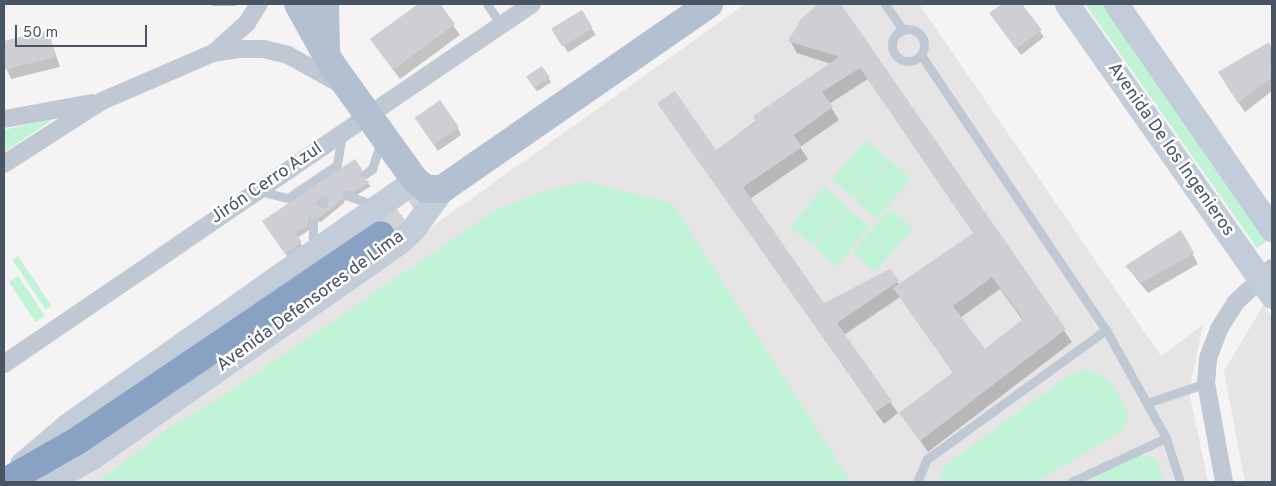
<!DOCTYPE html>
<meta charset="utf-8">
<style>
body{margin:0}
#map{position:relative;width:1276px;height:486px;overflow:hidden;background:#f5f3f3;font-family:Overpass,sans-serif}
div>[style]{position:absolute}
[style*='--x']{left:calc(var(--x)*1px);top:calc(var(--y)*1px);width:calc(var(--w)*1px);rotate:calc(var(--a)*1deg)}
.education>*{inset:0;background:#e6e4e5}
.green>*{inset:0;background:#c1f3d7;transform-origin:0 0}
.shadow>*{inset:0;background:#0003;transform-origin:0 0}
.building>*{inset:0;background:#cdcfd5;transform-origin:0 0}
.highway-tunnel>*{height:28px;margin-top:-14px;transform-origin:0;background:repeating-linear-gradient(90deg,#d3d3d6 0 28px,transparent 0 42px)}
.lane>*{height:9px;margin:-4.5px;padding:0 4.5px;transform-origin:4.5px;border-radius:4.5px;background:#c0c9d3}
.lane>.ring{margin:-4.5px;padding:0;box-sizing:content-box;background:none;border:9px solid #c0c9d3;border-radius:50%}
.street>*{height:18px;margin:-9px;padding:0 9px;transform-origin:9px;border-radius:9px;background:#c0c9d3}
.secondary>*{height:25px;margin:-12.5px;padding:0 12.5px;transform-origin:12.5px;border-radius:12.5px;background:#c3cdda}
.primary>*{height:28px;margin:-14px;padding:0 14px;transform-origin:14px;border-radius:14px;background:#b2c0d2}
.highway>*{height:28px;margin:-14px;padding:0 14px;transform-origin:14px;border-radius:14px;background:#89a2c3}
span{translate:-50% -50%;white-space:nowrap;text-align:center;line-height:1.15;-webkit-text-stroke:5px #fff;paint-order:stroke}
.street-label{font-size:18px;color:#495562}
.frame{position:absolute;inset:0;border:5px solid #495562;pointer-events:none}
.scale{position:absolute;left:15px;top:25px;width:132px;height:22px;box-sizing:border-box;border:2px solid #495562;border-top:0;padding-left:6px;font-size:15px;line-height:18px;white-space:nowrap;color:#495562;-webkit-text-stroke:4px #fff;paint-order:stroke}
</style>
<div id="map">
<div class="education">
<i style="clip-path:polygon(745px 4px,919px 4px,1161px 356px,1203px 325px,1189px 391px,1208px 482px,57px 482px,357px 280px)"></i>
<i style="clip-path:polygon(1264px 304px,1272px 317px,1272px 482px,1245px 482px,1224px 371px)"></i>
</div>
<div class="green">
<i style="clip-path:polygon(1085px 4px,1103px 4px,1267px 241px,1257px 248px)"></i>
<i style="clip-path:polygon(57px 117px,4px 152px,4px 130px)"></i>
<i style="left:866px;top:140px;width:29px;height:52px;rotate:41deg"></i>
<i style="left:889px;top:160px;width:29px;height:53px;rotate:41deg"></i>
<i style="clip-path:polygon(588px 182px,672px 203px,851px 482px,97px 482px,171px 427px,226px 394px,496px 210px,546px 190px)"></i>
<i style="left:825px;top:187px;width:30px;height:52px;rotate:42deg"></i>
<i style="left:848px;top:208px;width:29px;height:52px;rotate:41deg"></i>
<i style="left:890px;top:209px;width:30px;height:57px;rotate:41deg"></i>
<i style="left:18px;top:256px;width:60px;height:7px;rotate:56deg"></i>
<i style="left:18px;top:276px;width:48px;height:11px;rotate:56deg"></i>
<i style="clip-path:polygon(1088px 369px,1109px 380px,1123px 402px,1128px 414px,1125px 429px,1037px 482px,940px 482px,944px 466px,1071px 374px)"></i>
<i style="clip-path:polygon(1132px 453px,1157px 459px,1163px 482px,1090px 482px)"></i>
</div>
<div class="shadow">
<i style="left:212px;top:4px;width:24px;height:2px"></i>
<i style="clip-path:polygon(420px 4px,438px 4px,460px 35px,400px 79px,372px 40px)"></i>
<i style="clip-path:polygon(evenodd,820px 4px,840px 4px,1072px 342px,928px 452px,901px 413px,954px 374px,900px 297px,844px 335px,898px 413px,884px 424px,659px 104px,716px 151px,831px 64px,797px 53px,790px 41px,802px 20px,820px 4px,868px 79px,974px 234px,900px 285px,897px 282px,823px 305px,750px 199px,808px 159px,800px 147px,839px 120px,829px 104px,868px 79px,820px 4px,1000px 289px,1023px 321px,985px 351px,960px 318px,1000px 289px)"></i>
<i style="clip-path:polygon(1004px 4px,1020px 4px,1044px 37px,1021px 55px,991px 13px)"></i>
<i style="left:581px;top:12px;width:27px;height:33px;rotate:57deg"></i>
<i style="clip-path:polygon(48px 32px,60px 67px,11px 79px,4px 63px,4px 43px)"></i>
<i style="clip-path:polygon(1269px 43px,1272px 49px,1272px 91px,1245px 112px,1225px 83px)"></i>
<i style="left:542px;top:68px;width:17px;height:17px;rotate:57deg"></i>
<i style="clip-path:polygon(420px 124px,458px 128px,461px 135px,438px 151px)"></i>
<i style="clip-path:polygon(evenodd,355px 161px,363px 174px,362px 179px,371px 186px,357px 195px,346px 195px,344px 203px,321px 222px,311px 220px,309px 230px,297px 238px,303px 247px,288px 257px,265px 225px,355px 161px,325px 199px,332px 204px,321px 212px,317px 207px,325px 199px)"></i>
<i style="clip-path:polygon(1180px 232px,1198px 264px,1148px 293px,1127px 267px)"></i>
</div>
<div class="building">
<i style="clip-path:polygon(418px 4px,440px 4px,455px 24px,393px 70px,370px 39px)"></i>
<i style="clip-path:polygon(evenodd,818px 4px,841px 4px,1066px 329px,920px 441px,899px 413px,953px 372px,893px 288px,973px 233px,860px 68px,822px 92px,833px 107px,794px 135px,802px 147px,743px 187px,824px 303px,890px 269px,899px 281px,837px 323px,892px 401px,876px 412px,657px 103px,675px 91px,716px 150px,756px 122px,753px 116px,839px 57px,788px 41px,801px 19px,818px 4px,992px 277px,1023px 319px,985px 349px,953px 306px,992px 277px)"></i>
<i style="clip-path:polygon(1002px 4px,1022px 4px,1042px 30px,1016px 49px,989px 13px)"></i>
<i style="left:582px;top:10px;width:21px;height:36px;rotate:59deg"></i>
<i style="clip-path:polygon(49px 30px,55px 57px,4px 70px,4px 41px)"></i>
<i style="clip-path:polygon(1269px 42px,1272px 77px,1238px 103px,1218px 72px)"></i>
<i style="left:542px;top:66px;width:14px;height:19px;rotate:56deg"></i>
<i style="left:440px;top:100px;width:33px;height:31px;rotate:55deg"></i>
<i style="clip-path:polygon(evenodd,355px 159px,362px 169px,360px 177px,370px 182px,354px 192px,344px 191px,343px 199px,318px 219px,309px 217px,307px 226px,296px 233px,302px 242px,285px 254px,262px 221px,355px 159px,323px 196px,329px 198px,330px 203px,321px 210px,316px 203px,323px 196px)"></i>
<i style="clip-path:polygon(1181px 230px,1194px 253px,1142px 283px,1125px 266px)"></i>
</div>
<div class="highway-tunnel">
<i style="--x:381;--y:235;--w:68;--a:-34.9"></i>
</div>
<div class="lane">
<i style="--x:487;--y:4;--w:25;--a:56"></i>
<i style="--x:885;--y:4;--w:32;--a:55"></i>
<i class="ring" style="left:892px;top:29px;width:23px;height:23px"></i>
<i style="--x:921;--y:55;--w:331;--a:56.1"></i>
<i style="--x:1106;--y:330;--w:124;--a:60.9"></i>
<i style="--x:1166;--y:438;--w:46;--a:72.3"></i>
<i style="--x:365;--y:174;--w:9;--a:-36"></i>
<i style="--x:372;--y:169;--w:29;--a:-72"></i>
<i style="--x:259;--y:191;--w:30;--a:14"></i>
<i style="--x:288;--y:198;--w:59;--a:-34"></i>
<i style="--x:337;--y:165;--w:31;--a:-81"></i>
<i style="--x:348;--y:196;--w:28;--a:19"></i>
<i style="--x:322;--y:204;--w:3;--a:-45"></i>
<i style="--x:313;--y:247;--w:25;--a:-90"></i>
<i style="--x:1147;--y:403;--w:62;--a:-18.7"></i>
<i style="--x:917;--y:482;--w:25;--a:-67"></i>
<i style="--x:927;--y:459;--w:221;--a:-35.8"></i>
<i style="--x:1071;--y:482;--w:105;--a:-24.9"></i>
</div>
<div class="street">
<i style="--x:217;--y:50;--w:40;--a:-42"></i>
<i style="--x:247;--y:23;--w:22;--a:-58"></i>
<i style="--x:4;--y:119;--w:89;--a:-10.3"></i>
<i style="--x:4;--y:164;--w:117;--a:-32.7"></i>
<i style="--x:102;--y:101;--w:121;--a:-23.4"></i>
<i style="--x:213;--y:53;--w:24;--a:-9"></i>
<i style="--x:237;--y:49;--w:27;--a:0"></i>
<i style="--x:264;--y:49;--w:25;--a:14"></i>
<i style="--x:288;--y:55;--w:60;--a:29.1"></i>
<i style="--x:4;--y:364;--w:639;--a:-34.29"></i>
<i style="--x:1224;--y:482;--w:101;--a:-100.3"></i>
<i style="--x:1206;--y:383;--w:25;--a:-85"></i>
<i style="--x:1208;--y:358;--w:31;--a:-69"></i>
<i style="--x:1219;--y:329;--w:31;--a:-58"></i>
<i style="--x:1235;--y:303;--w:51;--a:-43.4"></i>
</div>
<div class="secondary">
<i style="--x:1067;--y:4;--w:357;--a:54.9"></i>
<i style="--x:1116;--y:4;--w:274;--a:55.3"></i>
<i style="--x:22;--y:464;--w:60;--a:-40.3"></i>
<i style="--x:68;--y:425;--w:425;--a:-35.2"></i>
<i style="--x:47;--y:482;--w:51;--a:-29.1"></i>
<i style="--x:92;--y:457;--w:375;--a:-35"></i>
<i style="--x:399;--y:242;--w:19;--a:-43"></i>
<i style="--x:413;--y:229;--w:49;--a:-54.1"></i>
</div>
<div class="primary">
<i style="--x:298;--y:4;--w:70;--a:60.9"></i>
<i style="--x:332;--y:65;--w:142;--a:54.2"></i>
<i style="--x:415;--y:180;--w:14;--a:39"></i>
<i style="--x:426;--y:189;--w:16;--a:0"></i>
<i style="--x:442;--y:189;--w:325;--a:-34.7"></i>
<i style="--x:325;--y:4;--w:48;--a:88.8"></i>
</div>
<div class="highway">
<i style="--x:5;--y:482;--w:83;--a:-29.7"></i>
<i style="--x:77;--y:441;--w:367;--a:-34.1"></i>
</div>
<div class="street-label">
<span style="left:1170px;top:150px;rotate:55deg">Avenida De los Ingenieros</span>
<span style="left:267px;top:184px;rotate:-34deg">Jirón Cerro Azul</span>
<span style="left:311px;top:302px;rotate:-36deg">Avenida Defensores de Lima</span>
</div>
<div class="frame"></div>
<div class="scale">50 m</div>
</div>
